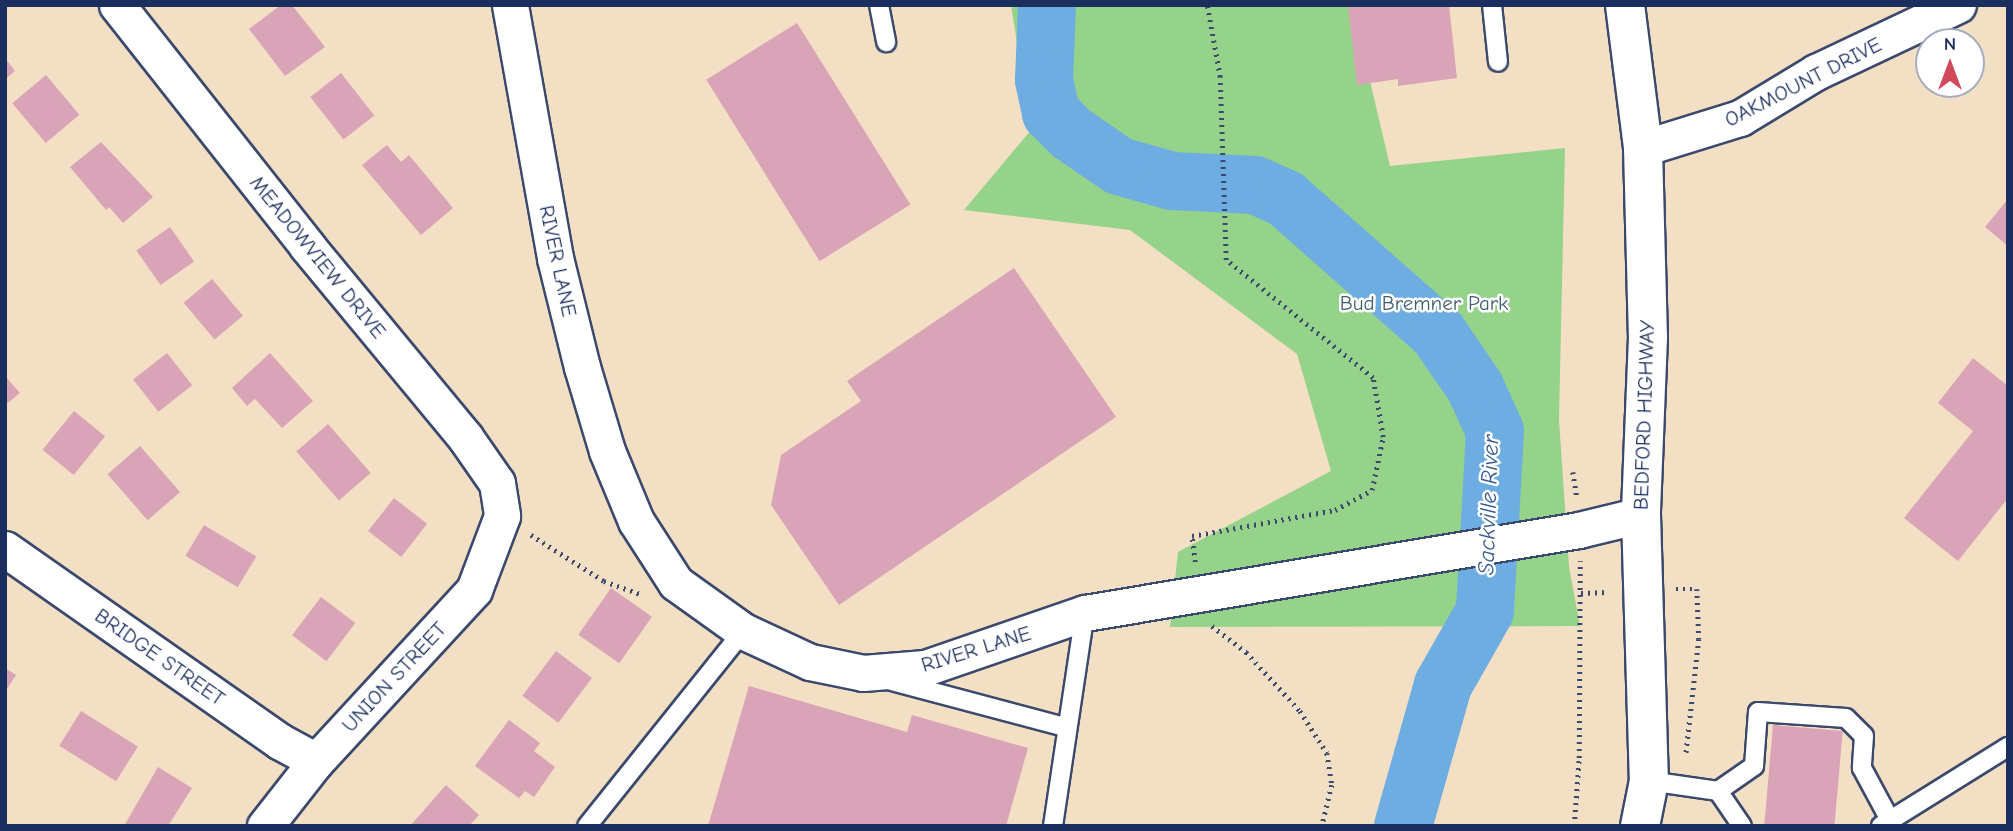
<!DOCTYPE html>
<style>
body{margin:0}
#map{position:relative;width:2013px;height:831px;overflow:hidden;background:#f3dfc3;font-family:"Comic Neue",sans-serif}
div>[style]{position:absolute}
[style*='--x']{left:calc(var(--x)*1px);top:calc(var(--y)*1px);width:calc(var(--w)*1px);rotate:calc(var(--a)*1deg)}
.green>*{inset:0;background:#94d389}
.river>*{height:58px;margin:-29px;padding:0 29px;transform-origin:29px;border-radius:29px;background:#6eade1}
.building>*{inset:0;background:#d9a4b7;transform-origin:0 0}
.path>*{height:4.5px;margin-top:-2.25px;transform-origin:0;background:repeating-linear-gradient(90deg,#3b496d 0 2px,transparent 0 7px)}
.roads{filter:drop-shadow(2px 0 #3b496d) drop-shadow(-2px 0 #3b496d) drop-shadow(0 2px #3b496d) drop-shadow(0 -2px #3b496d)}
.lane>*{height:18px;margin:-9px;padding:0 9px;transform-origin:9px;border-radius:9px;background:#fff}
.street>*{height:35px;margin:-17.5px;padding:0 17.5px;transform-origin:17.5px;border-radius:17.5px;background:#fff}
.primary>*{height:38px;margin:-19px;padding:0 19px;transform-origin:19px;border-radius:19px;background:#fff}
span{translate:-50% -50%;white-space:nowrap;text-align:center;line-height:1.15;-webkit-text-stroke:5px #fff;paint-order:stroke}
.street-label{font-size:21px;color:#1b2f5e}
.park-label{font-size:21px;color:#3f606b}
.water-label{font-size:23px;color:#385b8c;font-style:italic}
.frame{position:absolute;inset:0;border:7px solid #1b2f5e;pointer-events:none}
.north{position:absolute;left:1915px;top:28px;width:70px;height:70px;box-sizing:border-box;background:#fff;border:2px solid #a4acbf;border-radius:50%;rotate:0deg;font-size:19px;font-weight:700;line-height:28px;text-align:center;color:#1b2f5e}
.north::after{content:'';display:block;margin:auto;width:24px;height:32px;background:#d1495b;clip-path:polygon(50% 0,100% 100%,50% 72%,0 100%)}
</style>
<div id="map">
<div class="green">
<i style="clip-path:polygon(1011px 5px,1352px 5px,1390px 166px,1565px 148px,1559px 420px,1569px 567px,1580px 626px,1170px 627px,1178px 552px,1331px 471px,1297px 354px,1130px 230px,964px 210px,1031px 130px)"></i>
</div>
<div class="river">
<i style="--x:1047;--y:5;--w:75;--a:92.3"></i>
<i style="--x:1044;--y:80;--w:34;--a:78"></i>
<i style="--x:1051;--y:113;--w:28;--a:45"></i>
<i style="--x:1071;--y:133;--w:58;--a:34.5"></i>
<i style="--x:1119;--y:166;--w:55;--a:15.8"></i>
<i style="--x:1172;--y:181;--w:83;--a:2.8"></i>
<i style="--x:1255;--y:185;--w:34;--a:24"></i>
<i style="--x:1286;--y:199;--w:203;--a:41.4"></i>
<i style="--x:1438;--y:333;--w:65;--a:55.6"></i>
<i style="--x:1475;--y:387;--w:48;--a:65.6"></i>
<i style="--x:1495;--y:431;--w:180;--a:93.2"></i>
<i style="--x:1485;--y:611;--w:85;--a:119.6"></i>
<i style="--x:1443;--y:685;--w:147;--a:105.8"></i>
</div>
<div class="building">
<i style="clip-path:polygon(281px 5px,292px 5px,325px 47px,285px 76px,249px 29px)"></i>
<i style="clip-path:polygon(1348px 5px,1449px 5px,1457px 78px,1398px 86px,1398px 79px,1357px 85px)"></i>
<i style="left:797px;top:23px;width:214px;height:107px;rotate:58deg"></i>
<i style="clip-path:polygon(5px 58px,15px 71px,5px 79px)"></i>
<i style="left:341px;top:73px;width:54px;height:39px;rotate:52deg"></i>
<i style="left:46px;top:75px;width:52px;height:44px;rotate:50deg"></i>
<i style="clip-path:polygon(101px 142px,153px 197px,123px 223px,109px 207px,106px 210px,70px 167px)"></i>
<i style="clip-path:polygon(387px 145px,401px 162px,409px 155px,453px 208px,421px 235px,362px 165px)"></i>
<i style="clip-path:polygon(2008px 199px,2008px 246px,1985px 227px)"></i>
<i style="left:170px;top:227px;width:42px;height:41px;rotate:55deg"></i>
<i style="clip-path:polygon(1014px 268px,1116px 417px,839px 605px,771px 505px,781px 455px,861px 401px,847px 381px)"></i>
<i style="left:212px;top:279px;width:48px;height:37px;rotate:50deg"></i>
<i style="left:167px;top:353px;width:41px;height:43px;rotate:52deg"></i>
<i style="clip-path:polygon(270px 353px,313px 401px,282px 428px,255px 399px,247px 406px,232px 388px)"></i>
<i style="clip-path:polygon(1973px 358px,2008px 386px,2008px 498px,1958px 561px,1904px 518px,1973px 431px,1938px 403px)"></i>
<i style="clip-path:polygon(5px 376px,20px 393px,5px 405px)"></i>
<i style="left:74px;top:411px;width:40px;height:50px;rotate:39deg"></i>
<i style="left:328px;top:424px;width:65px;height:42px;rotate:49deg"></i>
<i style="left:140px;top:446px;width:61px;height:43px;rotate:49deg"></i>
<i style="left:394px;top:498px;width:42px;height:42px;rotate:38deg"></i>
<i style="left:204px;top:525px;width:61px;height:36px;rotate:31deg"></i>
<i style="left:611px;top:588px;width:50px;height:57px;rotate:35deg"></i>
<i style="left:321px;top:597px;width:43px;height:48px;rotate:37deg"></i>
<i style="left:556px;top:651px;width:45px;height:56px;rotate:37deg"></i>
<i style="clip-path:polygon(5px 668px,16px 675px,5px 692px)"></i>
<i style="clip-path:polygon(749px 686px,907px 732px,912px 715px,1028px 748px,1006px 826px,708px 826px)"></i>
<i style="left:81px;top:711px;width:67px;height:41px;rotate:32deg"></i>
<i style="clip-path:polygon(509px 720px,540px 743px,534px 751px,555px 767px,534px 797px,525px 791px,519px 798px,475px 766px)"></i>
<i style="left:1773px;top:725px;width:70px;height:101px;rotate:5deg"></i>
<i style="clip-path:polygon(158px 767px,192px 788px,168px 826px,124px 826px)"></i>
<i style="clip-path:polygon(446px 785px,479px 815px,469px 826px,410px 826px)"></i>
</div>
<div class="path">
<i style="--x:1573;--y:472;--w:24;--a:81"></i>
<i style="--x:531;--y:535;--w:86;--a:32.2"></i>
<i style="--x:604;--y:581;--w:41;--a:19.7"></i>
<i style="--x:1195;--y:562;--w:26;--a:-97"></i>
<i style="--x:1192;--y:536;--w:145;--a:-10.3"></i>
<i style="--x:1335;--y:510;--w:42;--a:-28.4"></i>
<i style="--x:1372;--y:490;--w:54;--a:-78.3"></i>
<i style="--x:1383;--y:437;--w:60;--a:-99.6"></i>
<i style="--x:1373;--y:378;--w:189;--a:-141.2"></i>
<i style="--x:1226;--y:260;--w:183;--a:-91.9"></i>
<i style="--x:1220;--y:77;--w:73;--a:-100.2"></i>
<i style="--x:1676;--y:589;--w:21;--a:0"></i>
<i style="--x:1697;--y:589;--w:50;--a:87.7"></i>
<i style="--x:1699;--y:639;--w:116;--a:96.4"></i>
<i style="--x:1581;--y:593;--w:27;--a:-2"></i>
<i style="--x:1212;--y:626;--w:43;--a:37.4"></i>
<i style="--x:1246;--y:652;--w:80;--a:47.5"></i>
<i style="--x:1300;--y:711;--w:50;--a:57.3"></i>
<i style="--x:1327;--y:753;--w:32;--a:81"></i>
<i style="--x:1332;--y:785;--w:42;--a:103.7"></i>
<i style="--x:1574;--y:826;--w:68;--a:-85.8"></i>
<i style="--x:1579;--y:758;--w:197;--a:-89.7"></i>
</div>
<div class="roads">
<div class="lane">
<i style="--x:879;--y:5;--w:38;--a:79"></i>
<i style="--x:1492;--y:5;--w:57;--a:84"></i>
<i style="--x:892;--y:681;--w:179;--a:14.9"></i>
<i style="--x:1649;--y:781;--w:70;--a:8.2"></i>
<i style="--x:1718;--y:791;--w:42;--a:55.6"></i>
<i style="--x:1718;--y:791;--w:44;--a:-34.8"></i>
<i style="--x:1754;--y:766;--w:54;--a:-85.8"></i>
<i style="--x:1758;--y:712;--w:88;--a:3.9"></i>
<i style="--x:1846;--y:718;--w:25;--a:45"></i>
<i style="--x:1864;--y:736;--w:32;--a:94"></i>
<i style="--x:1862;--y:768;--w:59;--a:61.7"></i>
<i style="--x:587;--y:826;--w:250;--a:-51.3"></i>
<i style="--x:1053;--y:826;--w:215;--a:-81.5"></i>
<i style="--x:1881;--y:826;--w:150;--a:-31.9"></i>
</div>
<div class="street">
<i style="--x:117;--y:5;--w:307;--a:51.7"></i>
<i style="--x:307;--y:246;--w:248;--a:50.4"></i>
<i style="--x:465;--y:437;--w:56;--a:55.2"></i>
<i style="--x:497;--y:483;--w:33;--a:81"></i>
<i style="--x:502;--y:516;--w:79;--a:110.7"></i>
<i style="--x:474;--y:590;--w:233;--a:132.7"></i>
<i style="--x:316;--y:761;--w:83;--a:128.1"></i>
<i style="--x:510;--y:5;--w:257;--a:79.9"></i>
<i style="--x:555;--y:258;--w:112;--a:76.1"></i>
<i style="--x:582;--y:367;--w:88;--a:73.4"></i>
<i style="--x:607;--y:451;--w:76;--a:67.5"></i>
<i style="--x:636;--y:521;--w:74;--a:57.2"></i>
<i style="--x:676;--y:583;--w:82;--a:35.6"></i>
<i style="--x:743;--y:631;--w:74;--a:24.8"></i>
<i style="--x:810;--y:662;--w:54;--a:11.7"></i>
<i style="--x:863;--y:673;--w:62;--a:-4.6"></i>
<i style="--x:925;--y:668;--w:169;--a:-19"></i>
<i style="--x:1085;--y:613;--w:501;--a:-9.54"></i>
<i style="--x:1579;--y:530;--w:64;--a:-13.6"></i>
<i style="--x:1643;--y:148;--w:102;--a:-17.2"></i>
<i style="--x:1740;--y:118;--w:89;--a:-31.2"></i>
<i style="--x:1816;--y:72;--w:157;--a:-25.3"></i>
<i style="--x:5;--y:549;--w:335;--a:35"></i>
<i style="--x:279;--y:741;--w:42;--a:28.4"></i>
</div>
<div class="primary">
<i style="--x:1625;--y:5;--w:144;--a:82.8"></i>
<i style="--x:1643;--y:148;--w:189;--a:88.5"></i>
<i style="--x:1648;--y:337;--w:178;--a:92.3"></i>
<i style="--x:1641;--y:515;--w:266;--a:88.3"></i>
<i style="--x:1649;--y:781;--w:46;--a:101.3"></i>
</div>
</div>
<div class="street-label">
<span style="left:1803px;top:82px;rotate:-27deg">OAKMOUNT DRIVE</span>
<span style="left:318px;top:257px;rotate:51deg">MEADOWVIEW DRIVE</span>
<span style="left:558px;top:261px;rotate:78deg">RIVER LANE</span>
<span style="left:1644px;top:415px;rotate:-88deg">BEDFORD HIGHWAY</span>
<span style="left:976px;top:649px;rotate:-17deg">RIVER LANE</span>
<span style="left:160px;top:657px;rotate:35deg">BRIDGE STREET</span>
<span style="left:394px;top:677px;rotate:-47deg">UNION STREET</span>
</div>
<div class="park-label">
<span style="left:1424px;top:303px">Bud Bremner Park</span>
</div>
<div class="water-label">
<span style="left:1489px;top:505px;rotate:-88deg">Sackville River</span>
</div>
<div class="frame"></div>
<div class="north">N</div>
</div>
